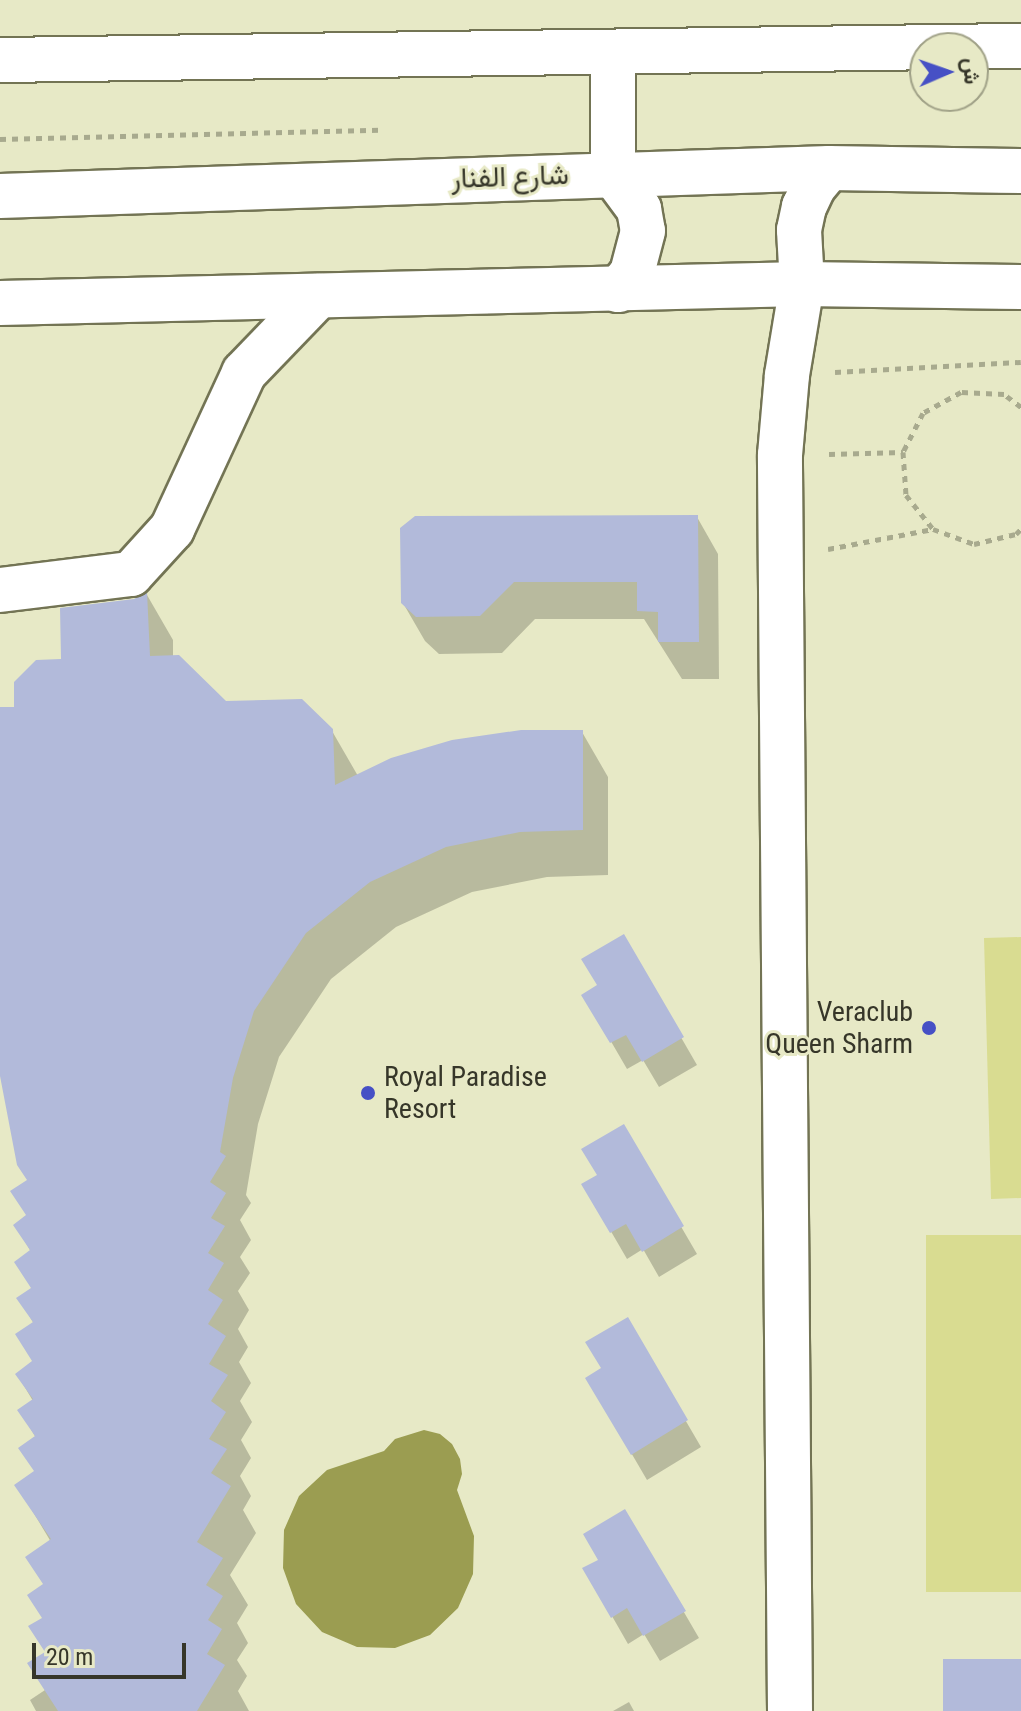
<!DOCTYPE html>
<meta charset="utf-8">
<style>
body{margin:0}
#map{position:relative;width:1021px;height:1711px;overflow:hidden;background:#e7e9c6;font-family:"Roboto Condensed",Vazirmatn,sans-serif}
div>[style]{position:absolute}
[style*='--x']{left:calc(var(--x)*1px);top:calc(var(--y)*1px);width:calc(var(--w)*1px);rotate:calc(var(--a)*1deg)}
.green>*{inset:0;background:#d9dc91;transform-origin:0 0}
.water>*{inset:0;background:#9b9d51}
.shadow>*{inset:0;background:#0003}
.building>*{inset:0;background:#b2bada;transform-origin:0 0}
.path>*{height:5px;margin-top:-2.5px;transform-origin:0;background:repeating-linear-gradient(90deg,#a8aa8e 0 6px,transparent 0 12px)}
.roads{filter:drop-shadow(2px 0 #737454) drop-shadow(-2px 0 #737454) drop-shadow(0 2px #737454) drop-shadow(0 -2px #737454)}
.minor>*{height:44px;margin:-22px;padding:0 22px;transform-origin:22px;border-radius:22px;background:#fff}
.major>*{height:44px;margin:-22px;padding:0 22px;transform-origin:22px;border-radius:22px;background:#fff}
.dots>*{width:22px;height:22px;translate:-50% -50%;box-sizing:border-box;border:4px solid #e7e9c6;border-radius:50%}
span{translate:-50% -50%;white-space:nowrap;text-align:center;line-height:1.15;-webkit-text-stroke:6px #e7e9c6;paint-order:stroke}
.street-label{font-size:28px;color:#363629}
.poi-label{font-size:28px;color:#363629}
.right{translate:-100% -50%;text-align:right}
.left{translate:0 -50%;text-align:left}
.north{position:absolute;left:909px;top:32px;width:80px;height:80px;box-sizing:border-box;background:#e7e9c6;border:2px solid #a0a187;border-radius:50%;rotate:88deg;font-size:22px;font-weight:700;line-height:32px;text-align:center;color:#363629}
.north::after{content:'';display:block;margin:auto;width:28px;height:36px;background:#4650c5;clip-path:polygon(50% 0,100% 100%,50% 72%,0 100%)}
.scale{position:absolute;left:32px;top:1643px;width:154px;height:36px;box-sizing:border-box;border:4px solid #363629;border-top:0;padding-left:10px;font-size:24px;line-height:28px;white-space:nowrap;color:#363629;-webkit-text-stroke:6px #e7e9c6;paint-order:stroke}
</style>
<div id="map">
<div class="green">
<i style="clip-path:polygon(1021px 937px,1021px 1198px,991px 1199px,984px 938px)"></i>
<i style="left:1021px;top:1235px;width:357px;height:95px;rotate:90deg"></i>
</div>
<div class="water">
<i style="clip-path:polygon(424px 1430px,440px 1434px,452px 1444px,460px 1459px,462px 1474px,457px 1490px,474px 1536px,473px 1574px,458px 1608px,430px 1635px,395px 1648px,357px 1647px,322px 1632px,296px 1604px,283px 1568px,284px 1530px,299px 1496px,327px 1470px,384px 1451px,395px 1439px)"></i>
</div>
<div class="shadow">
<i style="clip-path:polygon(697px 517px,718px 554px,719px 679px,682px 679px,644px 619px,535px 619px,502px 653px,439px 654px,425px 641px,403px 603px)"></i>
<i style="clip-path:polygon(147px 595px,173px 640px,173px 658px,225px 703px,332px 731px,358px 776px,582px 732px,608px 777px,608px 875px,547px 877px,472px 892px,396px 927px,331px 979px,279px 1057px,258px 1124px,246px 1195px,251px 1203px,240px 1220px,251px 1240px,240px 1257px,250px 1273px,238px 1291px,249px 1310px,238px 1329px,248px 1347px,239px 1362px,251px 1383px,240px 1401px,252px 1422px,241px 1440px,251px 1458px,240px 1476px,251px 1496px,243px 1510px,256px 1533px,230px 1575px,248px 1605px,237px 1623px,248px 1643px,237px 1660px,247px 1676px,238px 1691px,249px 1711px,36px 1711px,30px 1700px,45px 1690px,46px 1653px,31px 1627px,43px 1619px,51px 1542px,17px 1485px,35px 1473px,36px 1438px,20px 1410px,33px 1401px,17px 1374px,34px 1362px,34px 1324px,19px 1298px,32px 1289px,31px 1252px,16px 1225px,27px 1217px,28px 1181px,0 1070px,0 709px,17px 708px,63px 661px)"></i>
<i style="clip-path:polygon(623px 937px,697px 1065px,659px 1087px,643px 1060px,627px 1069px,584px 995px,599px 986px)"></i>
<i style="clip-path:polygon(623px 1127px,697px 1254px,659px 1277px,643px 1249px,627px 1259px,584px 1185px,599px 1176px)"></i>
<i style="clip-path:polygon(627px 1320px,701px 1447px,647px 1480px,588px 1379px,603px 1369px)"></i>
<i style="clip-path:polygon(625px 1511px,699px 1638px,660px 1661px,644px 1634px,628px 1644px,585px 1569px,601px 1561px)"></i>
<i style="clip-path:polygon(629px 1702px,634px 1711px,613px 1711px)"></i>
</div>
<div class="building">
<i style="clip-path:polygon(698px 515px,699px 642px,658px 642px,658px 612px,637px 611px,637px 582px,514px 582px,480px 616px,416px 617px,401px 603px,400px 528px,415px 516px)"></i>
<i style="clip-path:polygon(147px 592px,150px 656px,179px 655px,226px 701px,302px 699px,333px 729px,335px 785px,391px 758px,452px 740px,521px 730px,583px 730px,583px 830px,520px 832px,446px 847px,370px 882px,306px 933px,254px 1011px,233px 1078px,220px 1152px,226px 1156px,210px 1182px,226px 1193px,211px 1218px,225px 1226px,208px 1253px,224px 1263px,208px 1290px,223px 1300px,208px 1324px,226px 1336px,209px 1364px,228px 1375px,211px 1401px,226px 1412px,209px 1439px,227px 1449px,211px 1473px,231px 1486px,197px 1542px,223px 1558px,206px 1585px,223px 1596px,208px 1620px,222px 1629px,207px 1654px,225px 1665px,197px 1711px,58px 1711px,27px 1663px,45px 1652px,28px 1626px,42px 1618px,27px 1595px,43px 1584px,25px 1557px,51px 1539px,14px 1485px,34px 1471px,18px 1448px,35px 1436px,17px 1410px,33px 1399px,15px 1374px,32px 1361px,15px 1334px,33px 1322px,16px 1298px,31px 1288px,14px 1262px,30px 1250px,13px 1225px,26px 1215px,10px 1191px,27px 1180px,17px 1165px,0 1076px,0 707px,14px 707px,14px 682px,36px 660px,61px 659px,60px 608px,134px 599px)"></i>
<i style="clip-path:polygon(624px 934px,684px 1037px,642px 1062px,626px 1035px,610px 1043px,581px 995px,597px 985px,581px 959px)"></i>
<i style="clip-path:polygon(624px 1124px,684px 1226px,642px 1252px,626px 1224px,610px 1233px,581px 1184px,597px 1175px,581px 1149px)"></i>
<i style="clip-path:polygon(628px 1317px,688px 1420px,631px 1455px,585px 1378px,601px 1368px,585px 1342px)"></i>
<i style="clip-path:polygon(625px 1509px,686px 1611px,643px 1636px,627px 1608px,611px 1618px,582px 1568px,598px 1560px,583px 1534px)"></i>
<i style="left:1021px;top:1659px;width:52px;height:78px;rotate:90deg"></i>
</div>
<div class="path">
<i style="--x:0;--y:139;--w:380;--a:-1.4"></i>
<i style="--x:835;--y:372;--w:186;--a:-3.1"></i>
<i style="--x:1021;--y:407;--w:21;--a:-143"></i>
<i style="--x:1004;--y:394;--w:43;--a:-177.3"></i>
<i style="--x:961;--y:392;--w:43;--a:151.1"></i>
<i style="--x:923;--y:413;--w:44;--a:117.1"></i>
<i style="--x:903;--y:452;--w:43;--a:86"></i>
<i style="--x:906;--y:495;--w:43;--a:51.5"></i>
<i style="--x:933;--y:529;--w:44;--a:20.1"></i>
<i style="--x:974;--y:544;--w:43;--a:-13.4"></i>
<i style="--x:1016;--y:534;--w:7;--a:-45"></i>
<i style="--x:829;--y:454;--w:74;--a:-1.5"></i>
<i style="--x:828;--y:549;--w:107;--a:-10.8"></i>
</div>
<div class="roads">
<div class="minor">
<i style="--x:0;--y:60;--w:1021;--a:-0.79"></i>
<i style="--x:613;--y:174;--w:122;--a:-90"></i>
<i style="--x:0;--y:590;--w:132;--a:-7"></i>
<i style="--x:131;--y:574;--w:61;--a:-47.7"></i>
<i style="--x:172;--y:529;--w:172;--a:-65.2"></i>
<i style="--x:244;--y:373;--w:107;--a:-46.1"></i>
<i style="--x:790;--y:1711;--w:1256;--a:-90.46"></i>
<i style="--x:780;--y:455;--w:80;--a:-85"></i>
<i style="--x:787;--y:375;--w:92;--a:-80.6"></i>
</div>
<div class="major">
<i style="--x:613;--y:174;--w:44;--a:53.4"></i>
<i style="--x:639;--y:209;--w:22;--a:80"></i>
<i style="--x:643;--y:231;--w:43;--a:104.7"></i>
<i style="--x:632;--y:273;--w:22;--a:129"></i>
<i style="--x:0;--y:196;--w:829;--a:-1.93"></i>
<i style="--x:829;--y:168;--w:192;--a:0.9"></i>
<i style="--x:802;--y:284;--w:54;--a:-93.2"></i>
<i style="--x:799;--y:230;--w:24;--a:-78"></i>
<i style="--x:804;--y:207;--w:23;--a:-65"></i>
<i style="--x:814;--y:186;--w:23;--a:-50"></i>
<i style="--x:0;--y:303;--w:802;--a:-1.36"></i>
<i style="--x:802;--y:284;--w:219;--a:0.8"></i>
</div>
</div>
<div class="dots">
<i style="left:929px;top:1028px;background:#4650c5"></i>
<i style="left:368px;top:1093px;background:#4650c5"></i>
</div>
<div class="street-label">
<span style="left:510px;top:177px;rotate:-2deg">شارع الفنار</span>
</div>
<div class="poi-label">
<span class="right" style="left:913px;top:1028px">Veraclub<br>Queen Sharm</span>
<span class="left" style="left:384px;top:1093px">Royal Paradise<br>Resort</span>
</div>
<div class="north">ش</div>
<div class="scale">20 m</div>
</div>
